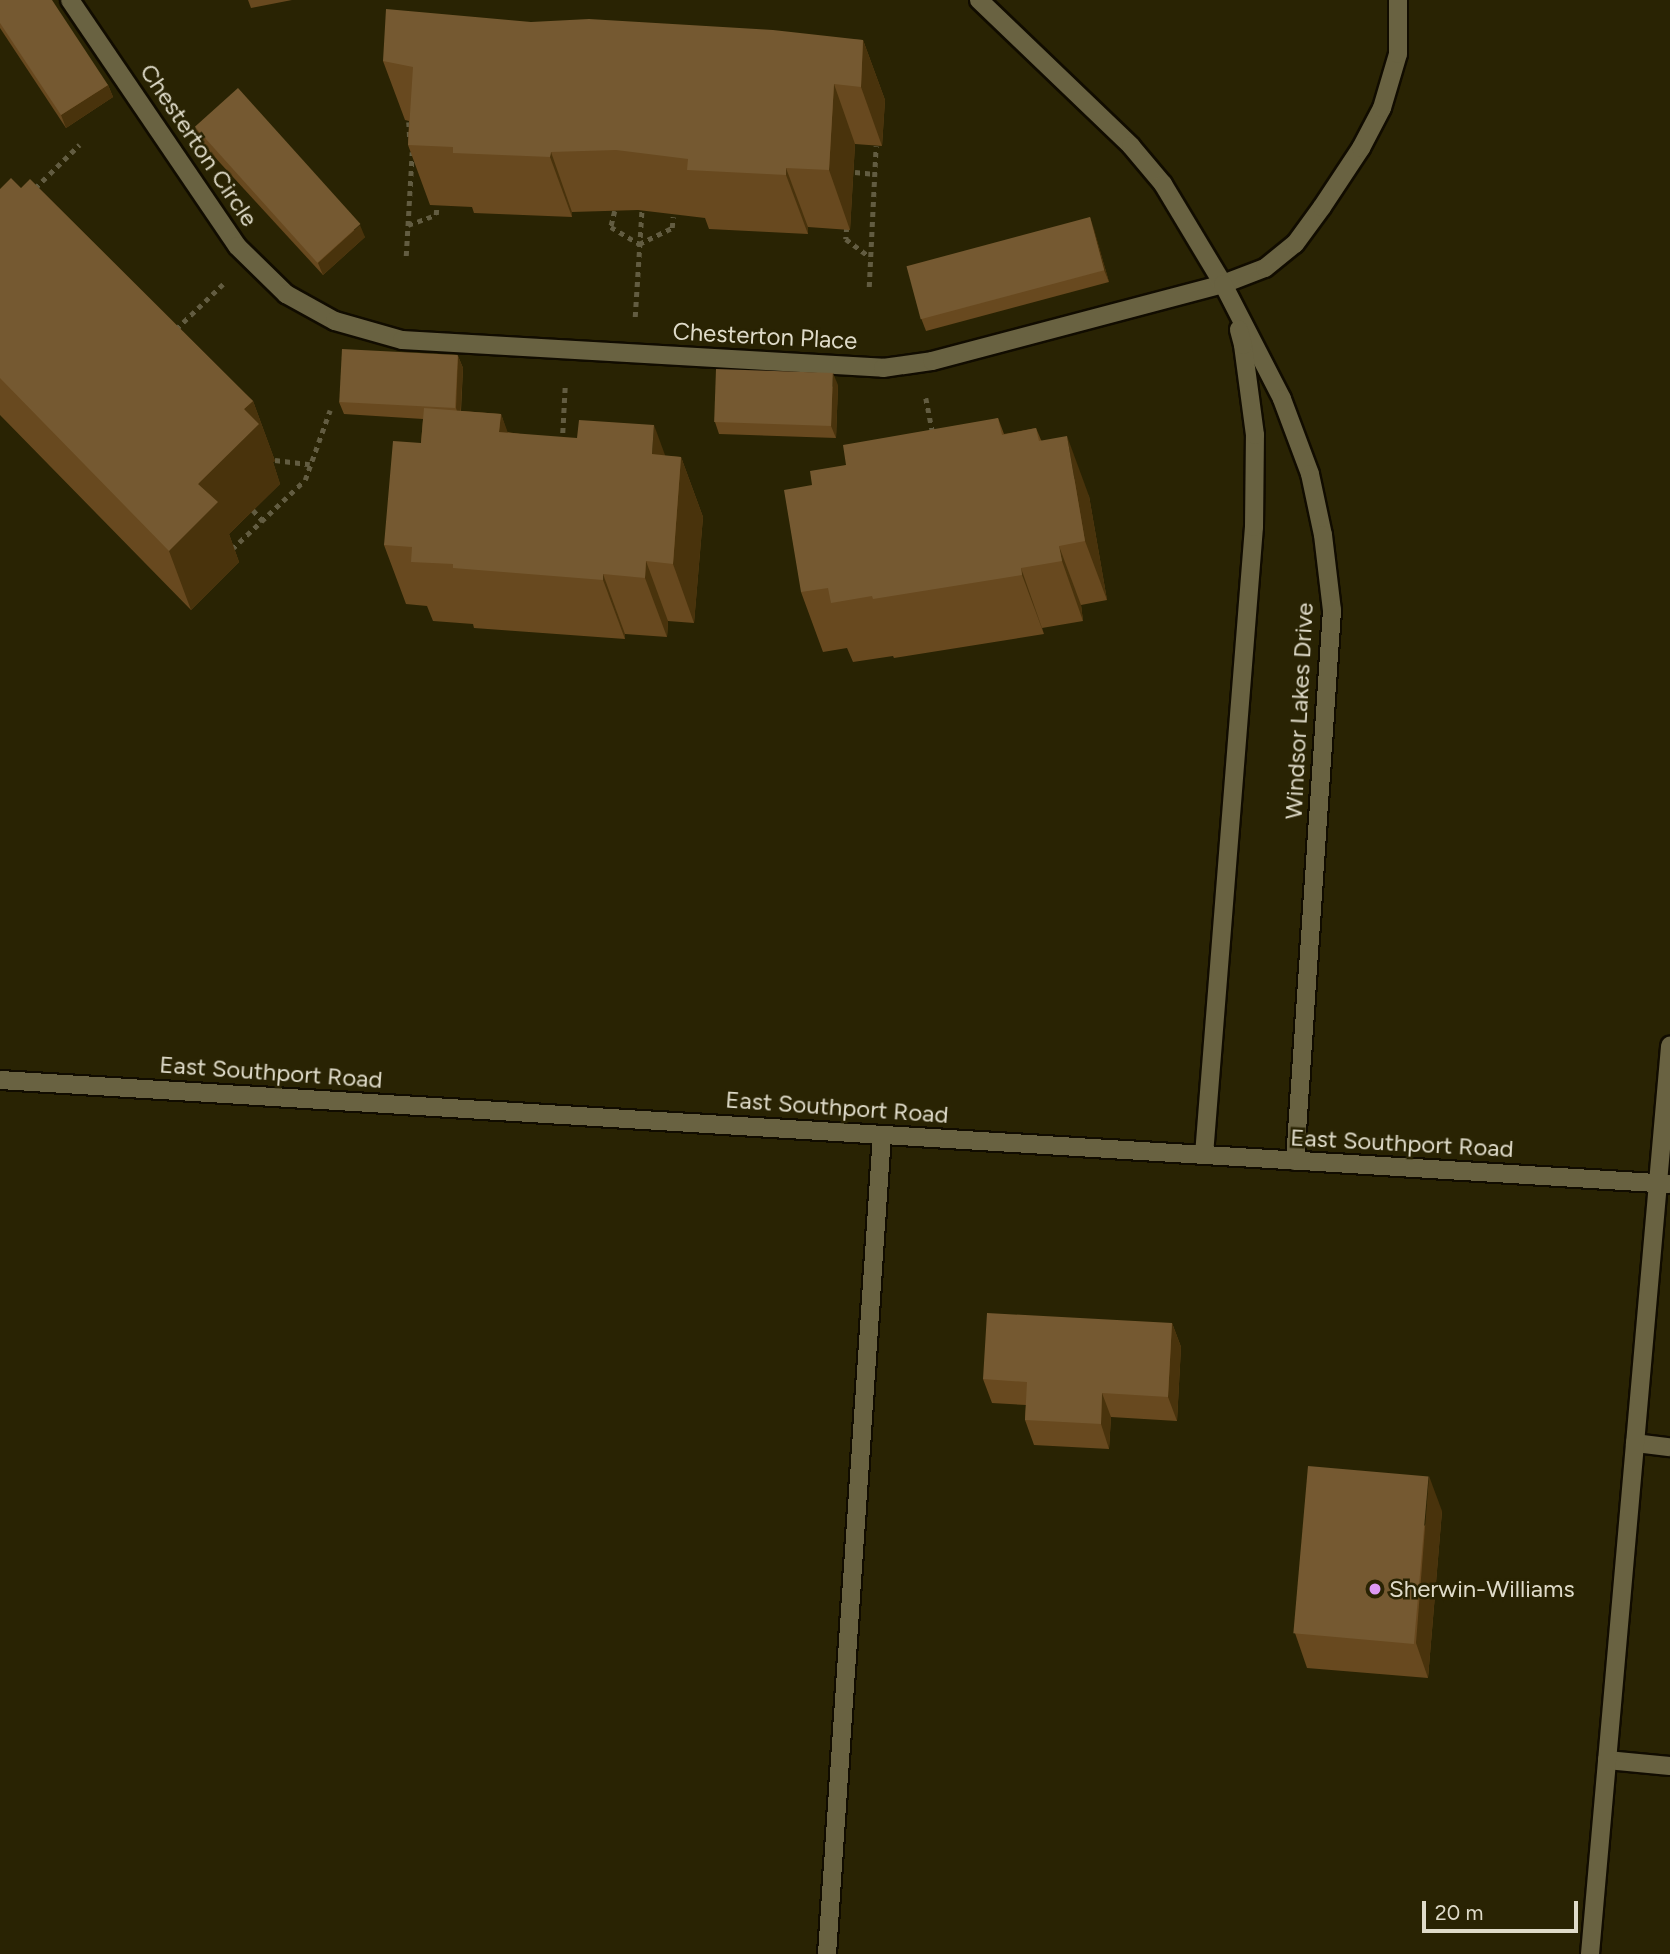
<!DOCTYPE html>
<style>
body{margin:0}
#map{position:relative;width:1670px;height:1954px;overflow:hidden;background:#292303;font-family:Figtree,sans-serif}
div>[style]{position:absolute}
[style*='--x']{left:calc(var(--x)*1px);top:calc(var(--y)*1px);width:calc(var(--w)*1px);rotate:calc(var(--a)*1deg)}
.path>*{height:4.5px;margin-top:-2.25px;transform-origin:0;background:repeating-linear-gradient(90deg,#625c41 0 5px,transparent 0 10px)}
.roads{filter:drop-shadow(2px 0 #110c00) drop-shadow(-2px 0 #110c00) drop-shadow(0 2px #110c00) drop-shadow(0 -2px #110c00)}
.service>*{height:18px;margin:-9px;padding:0 9px;transform-origin:9px;border-radius:9px;background:#696241}
.minor>*{height:18px;margin:-9px;padding:0 9px;transform-origin:9px;border-radius:9px;background:#696241}
.secondary>*{height:18px;margin:-9px;padding:0 9px;transform-origin:9px;border-radius:9px;background:#696241}
.wall>*{inset:0;background:#68491f}
.shaded-wall>*{inset:0;background:#49330c}
.building>*{inset:0;background:#755931;transform-origin:0 0}
.dots>*{width:19px;height:19px;translate:-50% -50%;box-sizing:border-box;border:4px solid #292303;border-radius:50%}
span{translate:-50% -50%;white-space:nowrap;text-align:center;line-height:1.15;-webkit-text-stroke:5px #292303;paint-order:stroke}
.street-label{font-size:24px;color:#dfdbc9}
.poi-label{font-size:24px;color:#dfdbc9}
.left{translate:0 -50%;text-align:left}
.scale{position:absolute;left:1422px;top:1901px;width:156px;height:32px;box-sizing:border-box;border:4px solid #dfdbc9;border-top:0;padding-left:9px;font-size:21px;line-height:24px;white-space:nowrap;color:#dfdbc9;-webkit-text-stroke:5px #292303;paint-order:stroke}
</style>
<div id="map">
<div class="path">
<i style="--x:409;--y:122;--w:18;--a:87"></i>
<i style="--x:855;--y:172;--w:20;--a:6"></i>
<i style="--x:35;--y:188;--w:62;--a:-44.3"></i>
<i style="--x:615;--y:211;--w:16;--a:104"></i>
<i style="--x:611;--y:227;--w:33;--a:31"></i>
<i style="--x:639;--y:244;--w:37;--a:-26"></i>
<i style="--x:672;--y:228;--w:11;--a:-85"></i>
<i style="--x:408;--y:225;--w:30;--a:-20"></i>
<i style="--x:436;--y:215;--w:13;--a:-86"></i>
<i style="--x:847;--y:227;--w:12;--a:95"></i>
<i style="--x:846;--y:239;--w:30;--a:37"></i>
<i style="--x:406;--y:256;--w:104;--a:-86.7"></i>
<i style="--x:869;--y:287;--w:141;--a:-87.2"></i>
<i style="--x:635;--y:317;--w:110;--a:-86.4"></i>
<i style="--x:176;--y:329;--w:65;--a:-43.8"></i>
<i style="--x:926;--y:398;--w:37;--a:79"></i>
<i style="--x:562;--y:443;--w:58;--a:-87"></i>
<i style="--x:275;--y:460;--w:35;--a:7"></i>
<i style="--x:253;--y:510;--w:15;--a:48"></i>
<i style="--x:232;--y:549;--w:100;--a:-43.4"></i>
<i style="--x:305;--y:480;--w:74;--a:-70.3"></i>
</div>
<div class="roads">
<div class="service">
<i style="--x:1635;--y:1443;--w:35;--a:7"></i>
<i style="--x:1607;--y:1760;--w:63;--a:5.4"></i>
<i style="--x:827;--y:1954;--w:821;--a:-86.16"></i>
<i style="--x:1590;--y:1954;--w:912;--a:-84.96"></i>
</div>
<div class="minor">
<i style="--x:70;--y:0;--w:297;--a:55.8"></i>
<i style="--x:237;--y:246;--w:69;--a:44.4"></i>
<i style="--x:286;--y:294;--w:56;--a:28.9"></i>
<i style="--x:335;--y:321;--w:70;--a:15.8"></i>
<i style="--x:402;--y:340;--w:482;--a:3.3"></i>
<i style="--x:883;--y:368;--w:49;--a:-8.1"></i>
<i style="--x:932;--y:361;--w:301;--a:-14.8"></i>
<i style="--x:1223;--y:284;--w:45;--a:-20.9"></i>
<i style="--x:1265;--y:268;--w:38;--a:-39"></i>
<i style="--x:1295;--y:244;--w:46;--a:-53.9"></i>
<i style="--x:1322;--y:207;--w:71;--a:-56.5"></i>
<i style="--x:1361;--y:148;--w:45;--a:-62.3"></i>
<i style="--x:1382;--y:108;--w:56;--a:-73.5"></i>
<i style="--x:1398;--y:54;--w:54;--a:-90"></i>
<i style="--x:979;--y:0;--w:211;--a:43.8"></i>
<i style="--x:1131;--y:146;--w:50;--a:49.9"></i>
<i style="--x:1163;--y:184;--w:117;--a:59"></i>
<i style="--x:1223;--y:284;--w:129;--a:62.8"></i>
<i style="--x:1282;--y:399;--w:80;--a:69.5"></i>
<i style="--x:1310;--y:474;--w:62;--a:78"></i>
<i style="--x:1323;--y:535;--w:76;--a:83.2"></i>
<i style="--x:1332;--y:610;--w:552;--a:93.84"></i>
<i style="--x:1204;--y:1155;--w:630;--a:-85.45"></i>
<i style="--x:1254;--y:527;--w:92;--a:-89.4"></i>
<i style="--x:1255;--y:435;--w:91;--a:-97.6"></i>
<i style="--x:1243;--y:345;--w:16;--a:-105"></i>
</div>
<div class="secondary">
<i style="--x:0;--y:1080;--w:1673;--a:3.56"></i>
</div>
</div>
<div class="wall">
<i style="clip-path:polygon(0 0,108px 85px,113px 97px,66px 128px,0 28px)"></i>
<i style="clip-path:polygon(248px 0,292px 0,251px 8px)"></i>
<i style="clip-path:polygon(531px 22px,863px 40px,885px 100px,882px 146px,855px 144px,850px 230px,808px 227px,808px 234px,709px 229px,705px 218px,638px 210px,572px 212px,572px 217px,474px 213px,472px 207px,430px 205px,408px 145px,409px 121px,405px 120px,383px 61px)"></i>
<i style="clip-path:polygon(195px 127px,365px 237px,323px 275px,199px 140px)"></i>
<i style="clip-path:polygon(21px 188px,253px 401px,275px 461px,273px 462px,280px 484px,229px 534px,239px 562px,191px 610px,0 415px,0 189px)"></i>
<i style="clip-path:polygon(1090px 217px,1109px 282px,926px 331px,921px 318px)"></i>
<i style="clip-path:polygon(458px 356px,463px 368px,461px 411px,501px 414px,507px 432px,665px 456px,681px 457px,703px 517px,694px 623px,668px 621px,667px 637px,625px 634px,625px 639px,474px 628px,473px 624px,433px 621px,427px 606px,406px 604px,384px 545px,421px 443px,423px 419px,344px 414px,339px 402px)"></i>
<i style="clip-path:polygon(838px 385px,836px 438px,719px 434px,715px 422px)"></i>
<i style="clip-path:polygon(998px 418px,1004px 434px,1036px 428px,1041px 440px,1089px 496px,1107px 600px,1081px 605px,1083px 621px,1042px 628px,1044px 634px,894px 658px,893px 656px,853px 662px,847px 648px,823px 652px,801px 592px,812px 485px,846px 465px)"></i>
<i style="clip-path:polygon(1172px 1323px,1181px 1347px,1177px 1421px,1111px 1417px,1109px 1449px,1034px 1445px,1025px 1420px,1026px 1405px,992px 1403px,983px 1379px)"></i>
<i style="clip-path:polygon(1442px 1511px,1428px 1678px,1307px 1668px,1295px 1633px)"></i>
</div>
<div class="shaded-wall">
<i style="clip-path:polygon(863px 40px,885px 100px,882px 146px,861px 87px)"></i>
<i style="clip-path:polygon(834px 84px,855px 144px,850px 230px,829px 170px)"></i>
<i style="clip-path:polygon(108px 85px,113px 97px,66px 128px,61px 115px)"></i>
<i style="clip-path:polygon(551px 152px,572px 212px,572px 217px,550px 157px)"></i>
<i style="clip-path:polygon(786px 168px,808px 227px,808px 234px,786px 175px)"></i>
<i style="clip-path:polygon(1090px 217px,1094px 229px,1109px 282px,1104px 270px)"></i>
<i style="clip-path:polygon(360px 225px,365px 237px,323px 275px,318px 263px)"></i>
<i style="clip-path:polygon(458px 356px,463px 368px,460px 421px,456px 408px)"></i>
<i style="clip-path:polygon(833px 373px,838px 385px,836px 438px,831px 426px)"></i>
<i style="clip-path:polygon(253px 401px,275px 461px,273px 462px,280px 484px,229px 534px,239px 562px,191px 610px,169px 551px,198px 484px,244px 409px)"></i>
<i style="clip-path:polygon(501px 414px,523px 474px,499px 432px)"></i>
<i style="clip-path:polygon(654px 425px,676px 485px,652px 454px)"></i>
<i style="clip-path:polygon(1067px 436px,1089px 496px,1107px 600px,1085px 541px)"></i>
<i style="clip-path:polygon(681px 457px,703px 517px,694px 623px,673px 564px)"></i>
<i style="clip-path:polygon(1059px 546px,1081px 605px,1083px 621px,1062px 561px)"></i>
<i style="clip-path:polygon(646px 561px,668px 621px,667px 637px,645px 578px)"></i>
<i style="clip-path:polygon(1021px 568px,1042px 628px,1044px 634px,1022px 575px)"></i>
<i style="clip-path:polygon(603px 574px,625px 634px,625px 639px,603px 580px)"></i>
<i style="clip-path:polygon(1172px 1323px,1181px 1347px,1177px 1421px,1168px 1397px)"></i>
<i style="clip-path:polygon(1102px 1393px,1111px 1417px,1109px 1449px,1101px 1424px)"></i>
<i style="clip-path:polygon(1429px 1476px,1442px 1511px,1428px 1678px,1416px 1643px)"></i>
</div>
<div class="building">
<i style="clip-path:polygon(0 0,52px 0,108px 85px,61px 115px,0 23px)"></i>
<i style="clip-path:polygon(386px 9px,531px 22px,589px 19px,773px 30px,863px 40px,861px 87px,834px 84px,829px 170px,786px 168px,786px 175px,687px 170px,688px 159px,616px 150px,551px 152px,550px 157px,453px 153px,453px 147px,408px 145px,413px 67px,383px 61px)"></i>
<i style="left:238px;top:88px;width:183px;height:58px;rotate:48deg"></i>
<i style="clip-path:polygon(11px 178px,21px 188px,30px 179px,253px 401px,244px 409px,259px 424px,198px 484px,218px 502px,169px 551px,0 378px,0 189px)"></i>
<i style="left:1090px;top:217px;width:55px;height:190px;rotate:75deg"></i>
<i style="left:342px;top:349px;width:116px;height:53px;rotate:3deg"></i>
<i style="left:716px;top:369px;width:117px;height:53px;rotate:2deg"></i>
<i style="clip-path:polygon(424px 408px,501px 414px,499px 432px,577px 438px,579px 420px,654px 425px,652px 454px,681px 457px,673px 564px,646px 561px,645px 578px,603px 574px,603px 580px,453px 568px,453px 564px,411px 562px,412px 547px,384px 545px,393px 441px,421px 443px)"></i>
<i style="clip-path:polygon(998px 418px,1002px 435px,1036px 428px,1039px 441px,1067px 436px,1085px 541px,1059px 546px,1062px 561px,1021px 568px,1022px 575px,873px 599px,872px 596px,831px 603px,828px 588px,801px 592px,784px 490px,812px 485px,810px 471px,846px 465px,843px 445px)"></i>
<i style="clip-path:polygon(987px 1313px,1172px 1323px,1168px 1397px,1102px 1393px,1101px 1424px,1025px 1420px,1027px 1382px,983px 1379px)"></i>
<i style="left:1308px;top:1466px;width:121px;height:168px;rotate:5deg"></i>
</div>
<div class="dots">
<i style="left:1375px;top:1589px;background:#dd99f3"></i>
</div>
<div class="street-label">
<span style="left:199px;top:145px;rotate:56deg">Chesterton Circle</span>
<span style="left:765px;top:336px;rotate:3deg">Chesterton Place</span>
<span style="left:1299px;top:711px;rotate:-87deg">Windsor Lakes Drive</span>
<span style="left:271px;top:1072px;rotate:4deg">East Southport Road</span>
<span style="left:837px;top:1107px;rotate:4deg">East Southport Road</span>
<span style="left:1402px;top:1143px;rotate:3deg">East Southport Road</span>
</div>
<div class="poi-label">
<span class="left" style="left:1389px;top:1589px">Sherwin-Williams</span>
</div>
<div class="scale">20 m</div>
</div>
